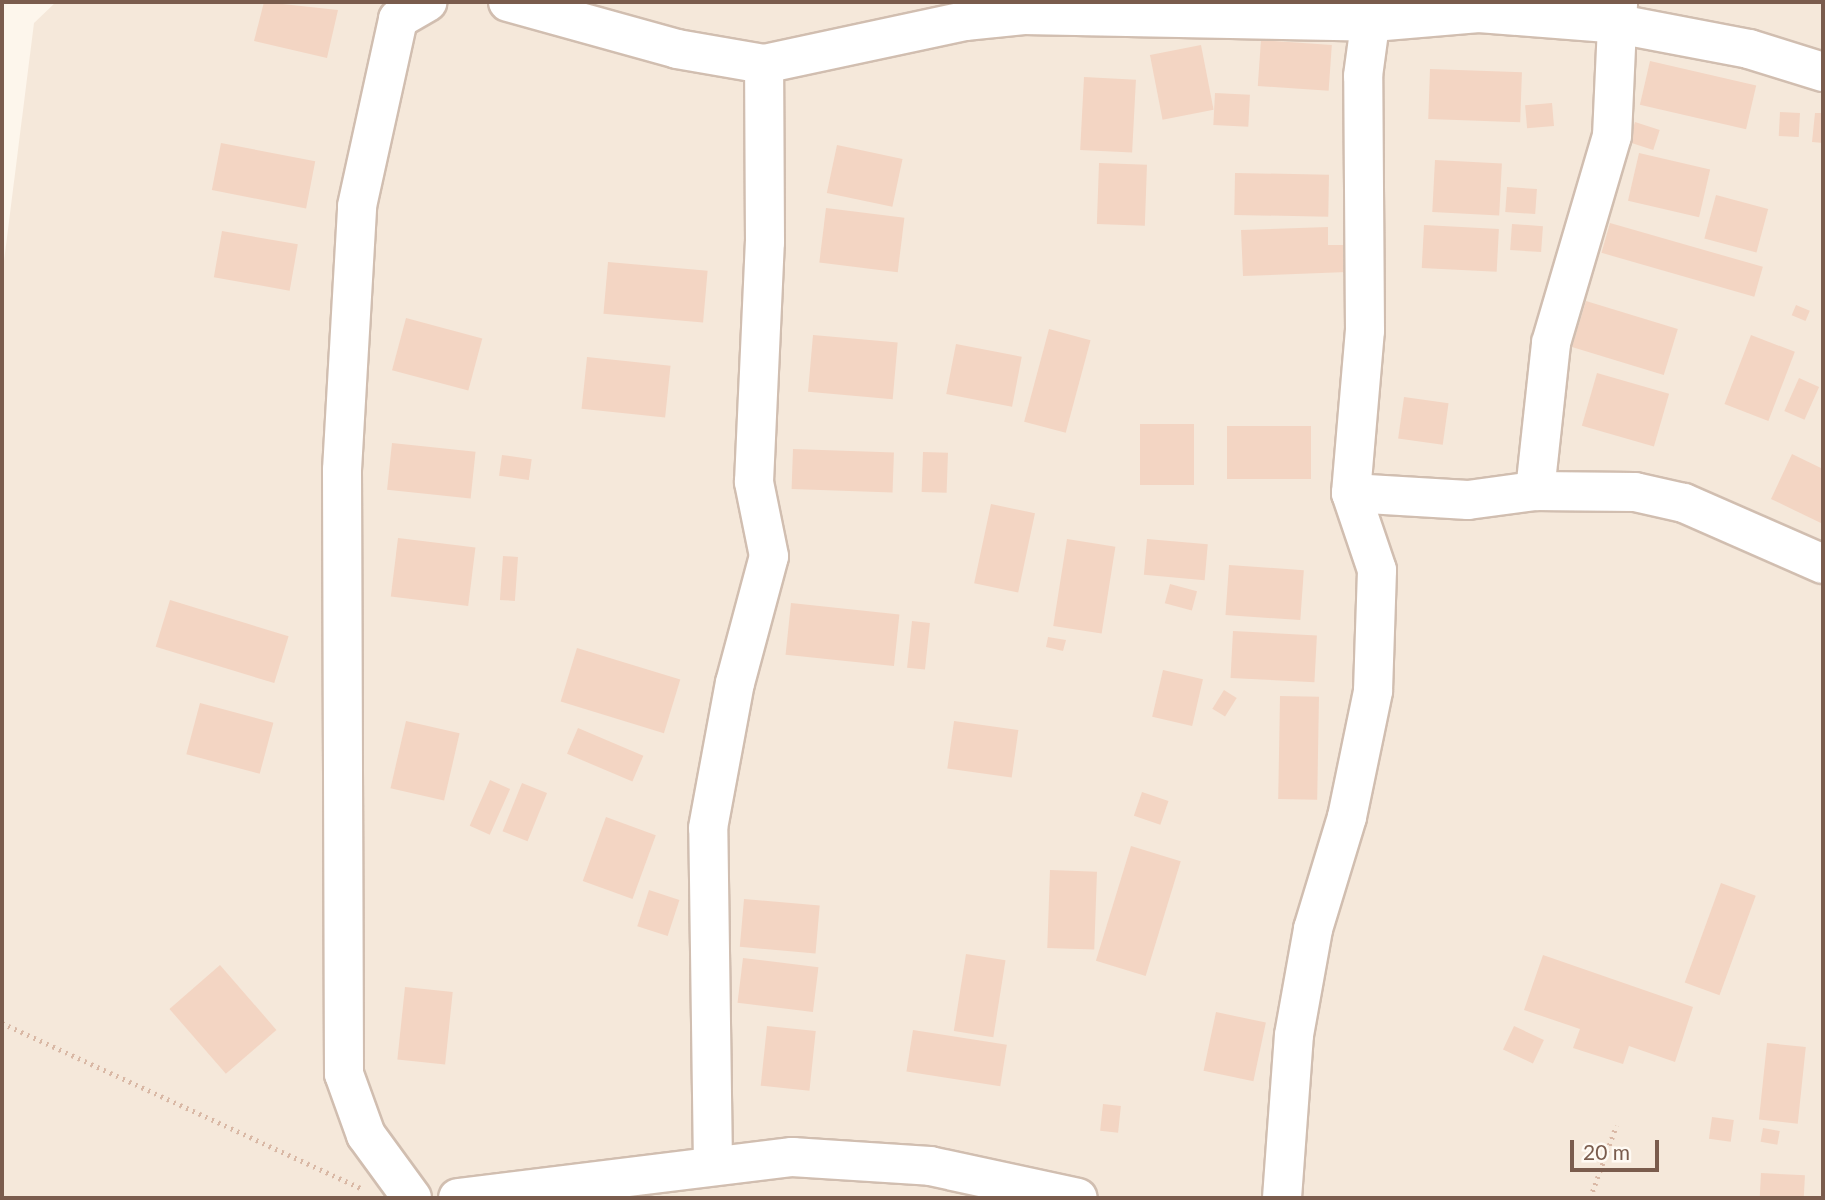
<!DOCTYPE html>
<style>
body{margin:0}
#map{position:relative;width:1825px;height:1200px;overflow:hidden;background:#fdf6ec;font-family:Lato,sans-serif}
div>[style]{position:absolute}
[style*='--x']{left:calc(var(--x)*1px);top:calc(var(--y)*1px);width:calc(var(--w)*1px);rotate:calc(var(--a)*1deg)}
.residential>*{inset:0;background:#f5e8da}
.building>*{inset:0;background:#f3d5c3;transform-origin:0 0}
.path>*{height:4.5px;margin-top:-2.25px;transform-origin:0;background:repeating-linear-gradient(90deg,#d9b8a5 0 2px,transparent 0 7px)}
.roads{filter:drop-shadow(2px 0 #d1beb0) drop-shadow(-2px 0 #d1beb0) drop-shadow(0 2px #d1beb0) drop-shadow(0 -2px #d1beb0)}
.minor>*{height:38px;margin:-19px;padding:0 19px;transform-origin:19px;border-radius:19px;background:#fff}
span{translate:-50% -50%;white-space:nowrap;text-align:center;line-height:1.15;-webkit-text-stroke:6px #fffaf3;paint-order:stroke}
.frame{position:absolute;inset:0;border:4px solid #7a5c4d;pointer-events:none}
.scale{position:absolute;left:1570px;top:1140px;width:89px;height:32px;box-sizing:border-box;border:4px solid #7a5c4d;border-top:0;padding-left:9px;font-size:21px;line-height:24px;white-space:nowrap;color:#7a5c4d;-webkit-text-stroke:5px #fffaf3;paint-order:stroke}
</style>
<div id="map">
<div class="residential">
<i style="clip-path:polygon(56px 2px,1823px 2px,1823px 1198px,2px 1198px,2px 277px,34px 23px)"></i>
</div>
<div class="building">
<i style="clip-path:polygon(264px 2px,338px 10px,327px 58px,254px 41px)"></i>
<i style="left:1261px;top:40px;width:71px;height:46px;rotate:4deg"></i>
<i style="left:1201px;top:45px;width:66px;height:52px;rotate:79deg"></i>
<i style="left:1650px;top:61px;width:109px;height:45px;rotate:13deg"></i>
<i style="left:1430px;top:69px;width:92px;height:50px;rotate:2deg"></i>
<i style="left:1084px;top:77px;width:52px;height:73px;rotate:3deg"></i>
<i style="left:1215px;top:93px;width:35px;height:32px;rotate:3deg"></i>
<i style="left:1552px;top:103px;width:23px;height:27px;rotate:85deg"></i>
<i style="left:1780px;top:112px;width:20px;height:24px;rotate:3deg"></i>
<i style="clip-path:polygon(1815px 113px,1823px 113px,1823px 143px,1812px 142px)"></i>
<i style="left:1635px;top:122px;width:26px;height:21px;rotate:18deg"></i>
<i style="left:221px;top:143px;width:96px;height:48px;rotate:11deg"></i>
<i style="left:837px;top:145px;width:67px;height:49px;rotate:12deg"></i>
<i style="left:1639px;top:153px;width:73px;height:49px;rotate:13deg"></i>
<i style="left:1435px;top:160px;width:67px;height:52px;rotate:3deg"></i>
<i style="left:1099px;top:163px;width:48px;height:61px;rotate:2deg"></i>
<i style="left:1235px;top:173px;width:94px;height:42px;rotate:1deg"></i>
<i style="left:1507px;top:187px;width:30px;height:25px;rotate:4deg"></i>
<i style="left:1716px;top:195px;width:54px;height:45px;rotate:15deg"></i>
<i style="left:826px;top:208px;width:79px;height:55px;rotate:7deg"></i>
<i style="left:1610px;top:223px;width:159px;height:31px;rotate:16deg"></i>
<i style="left:1512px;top:224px;width:31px;height:26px;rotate:4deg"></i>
<i style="left:1424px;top:225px;width:75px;height:43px;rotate:3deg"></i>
<i style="clip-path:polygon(1328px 227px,1328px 245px,1346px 245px,1347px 272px,1243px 276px,1241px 230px)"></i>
<i style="left:222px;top:231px;width:77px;height:47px;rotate:10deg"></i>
<i style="left:608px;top:262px;width:100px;height:52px;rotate:5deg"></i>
<i style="left:1586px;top:301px;width:96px;height:48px;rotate:17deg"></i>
<i style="left:1796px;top:305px;width:15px;height:11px;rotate:23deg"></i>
<i style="left:406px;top:318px;width:79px;height:54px;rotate:15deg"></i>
<i style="left:1049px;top:329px;width:43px;height:96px;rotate:15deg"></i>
<i style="left:813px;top:335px;width:85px;height:57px;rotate:5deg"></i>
<i style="left:1751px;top:335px;width:47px;height:74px;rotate:21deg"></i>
<i style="left:956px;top:344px;width:67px;height:51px;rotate:11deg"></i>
<i style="left:587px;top:357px;width:84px;height:52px;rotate:6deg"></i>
<i style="left:1597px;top:373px;width:75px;height:55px;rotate:16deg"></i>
<i style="left:1799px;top:378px;width:22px;height:36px;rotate:24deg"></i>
<i style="left:1404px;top:397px;width:45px;height:42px;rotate:8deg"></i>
<i style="left:1140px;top:424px;width:54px;height:61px"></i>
<i style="left:1227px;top:426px;width:84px;height:53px"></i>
<i style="left:392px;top:443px;width:84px;height:47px;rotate:6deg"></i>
<i style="left:793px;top:449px;width:101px;height:40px;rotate:2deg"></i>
<i style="left:923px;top:452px;width:25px;height:40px;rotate:2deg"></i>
<i style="clip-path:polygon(1792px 454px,1823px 469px,1823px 524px,1771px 499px)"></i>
<i style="left:502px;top:455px;width:30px;height:21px;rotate:8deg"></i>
<i style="left:991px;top:504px;width:45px;height:81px;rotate:12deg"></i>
<i style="left:398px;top:538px;width:78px;height:59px;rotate:7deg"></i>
<i style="left:1067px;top:539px;width:49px;height:88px;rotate:9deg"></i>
<i style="left:1147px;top:539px;width:61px;height:36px;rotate:5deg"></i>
<i style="left:503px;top:556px;width:15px;height:44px;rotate:4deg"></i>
<i style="left:1229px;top:565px;width:75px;height:50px;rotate:4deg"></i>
<i style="left:1170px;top:584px;width:28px;height:20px;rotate:15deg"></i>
<i style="left:170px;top:600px;width:124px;height:49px;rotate:17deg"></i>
<i style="left:791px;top:603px;width:109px;height:52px;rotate:6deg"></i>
<i style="left:912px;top:621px;width:18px;height:47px;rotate:6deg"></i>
<i style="left:1233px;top:631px;width:84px;height:47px;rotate:3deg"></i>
<i style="clip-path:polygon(1048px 637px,1066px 640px,1063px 651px,1046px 647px)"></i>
<i style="left:577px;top:648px;width:108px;height:56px;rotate:17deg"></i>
<i style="left:1163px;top:670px;width:41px;height:48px;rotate:13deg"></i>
<i style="left:1224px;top:690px;width:15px;height:22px;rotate:32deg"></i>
<i style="left:1280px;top:696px;width:39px;height:103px;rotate:1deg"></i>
<i style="left:200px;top:703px;width:76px;height:53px;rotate:15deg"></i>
<i style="left:406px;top:721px;width:55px;height:69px;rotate:13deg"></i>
<i style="left:954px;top:721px;width:65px;height:48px;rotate:8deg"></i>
<i style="left:578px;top:728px;width:71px;height:28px;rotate:23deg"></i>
<i style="left:490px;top:780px;width:22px;height:50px;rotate:24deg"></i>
<i style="left:522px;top:783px;width:27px;height:52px;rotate:22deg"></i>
<i style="left:1142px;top:792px;width:28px;height:25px;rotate:19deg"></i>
<i style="left:606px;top:817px;width:53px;height:68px;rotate:20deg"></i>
<i style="left:1131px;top:846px;width:52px;height:120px;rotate:17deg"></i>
<i style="left:1050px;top:870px;width:47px;height:78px;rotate:2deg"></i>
<i style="left:1721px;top:883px;width:37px;height:106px;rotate:20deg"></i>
<i style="left:649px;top:890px;width:32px;height:38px;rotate:18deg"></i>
<i style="left:744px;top:899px;width:76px;height:48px;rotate:5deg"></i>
<i style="left:966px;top:954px;width:40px;height:78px;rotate:9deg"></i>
<i style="clip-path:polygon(1543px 955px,1693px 1007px,1675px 1062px,1629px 1046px,1623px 1064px,1573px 1048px,1580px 1029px,1524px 1010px)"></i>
<i style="left:743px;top:958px;width:76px;height:45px;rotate:7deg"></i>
<i style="left:220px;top:965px;width:86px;height:67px;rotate:49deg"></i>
<i style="left:405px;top:987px;width:48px;height:73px;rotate:6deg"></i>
<i style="left:1216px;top:1012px;width:51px;height:60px;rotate:12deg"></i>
<i style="left:767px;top:1026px;width:49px;height:60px;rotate:6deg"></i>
<i style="left:1514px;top:1026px;width:33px;height:26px;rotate:25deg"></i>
<i style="left:913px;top:1030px;width:95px;height:42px;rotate:9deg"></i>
<i style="left:1767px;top:1043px;width:39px;height:77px;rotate:6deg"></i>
<i style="left:1103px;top:1104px;width:18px;height:27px;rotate:6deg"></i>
<i style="left:1712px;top:1117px;width:22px;height:22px;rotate:8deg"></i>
<i style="left:1763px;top:1128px;width:17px;height:14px;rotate:10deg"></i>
<i style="left:1761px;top:1173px;width:44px;height:25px;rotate:3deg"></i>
</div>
<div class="path">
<i style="--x:2;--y:1023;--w:397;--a:24.7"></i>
<i style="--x:1590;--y:1198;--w:77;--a:-70.1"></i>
</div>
<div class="roads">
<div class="minor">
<i style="--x:508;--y:2;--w:175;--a:15.5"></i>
<i style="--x:677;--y:49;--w:88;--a:9.8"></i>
<i style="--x:764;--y:64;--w:206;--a:-12.1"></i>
<i style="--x:965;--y:21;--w:59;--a:-5.8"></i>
<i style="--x:1024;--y:15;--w:349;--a:1.1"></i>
<i style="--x:1373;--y:22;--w:106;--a:-4.9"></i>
<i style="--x:1479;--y:13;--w:139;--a:4.5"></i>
<i style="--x:1618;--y:24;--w:133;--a:10.8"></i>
<i style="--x:1749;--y:49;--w:77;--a:17.3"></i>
<i style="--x:1535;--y:491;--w:149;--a:-83.8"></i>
<i style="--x:1551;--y:343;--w:216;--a:-73.6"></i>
<i style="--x:1612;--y:136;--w:134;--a:-87.4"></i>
<i style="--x:1351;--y:493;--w:117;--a:3.4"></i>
<i style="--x:1468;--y:500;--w:68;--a:-7.7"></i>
<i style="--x:1535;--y:491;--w:100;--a:0.6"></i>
<i style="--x:1635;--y:492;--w:50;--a:12.7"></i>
<i style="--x:1684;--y:503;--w:152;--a:23.7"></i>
<i style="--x:713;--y:1166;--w:338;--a:-90.8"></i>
<i style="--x:708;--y:828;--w:147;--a:-79.5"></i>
<i style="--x:735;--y:683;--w:131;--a:-75"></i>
<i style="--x:769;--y:556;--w:76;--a:-101.5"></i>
<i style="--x:754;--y:482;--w:240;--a:-87.4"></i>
<i style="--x:765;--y:242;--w:178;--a:-90.3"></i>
<i style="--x:412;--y:1198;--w:78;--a:-126.1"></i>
<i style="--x:366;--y:1135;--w:65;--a:-109.8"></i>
<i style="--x:344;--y:1074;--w:604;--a:-90.19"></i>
<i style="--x:342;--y:470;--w:264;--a:-86.7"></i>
<i style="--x:357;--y:206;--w:191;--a:-77.6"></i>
<i style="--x:398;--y:19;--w:34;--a:-30"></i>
<i style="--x:458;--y:1198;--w:337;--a:-7"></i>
<i style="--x:792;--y:1157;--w:138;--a:3.7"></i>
<i style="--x:930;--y:1166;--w:151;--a:12.2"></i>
<i style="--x:1282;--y:1198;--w:163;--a:-85.8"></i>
<i style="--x:1294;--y:1035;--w:108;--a:-79.8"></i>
<i style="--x:1313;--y:929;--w:117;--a:-73.1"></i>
<i style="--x:1347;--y:817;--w:129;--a:-78.3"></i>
<i style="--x:1373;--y:691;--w:121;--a:-88.1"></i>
<i style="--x:1377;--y:570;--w:81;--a:-108.7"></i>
<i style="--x:1351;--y:493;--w:163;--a:-85.1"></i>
<i style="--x:1365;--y:331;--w:255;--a:-90.4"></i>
<i style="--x:1363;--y:76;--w:75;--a:-82.3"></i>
</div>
</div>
<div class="frame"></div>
<div class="scale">20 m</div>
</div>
